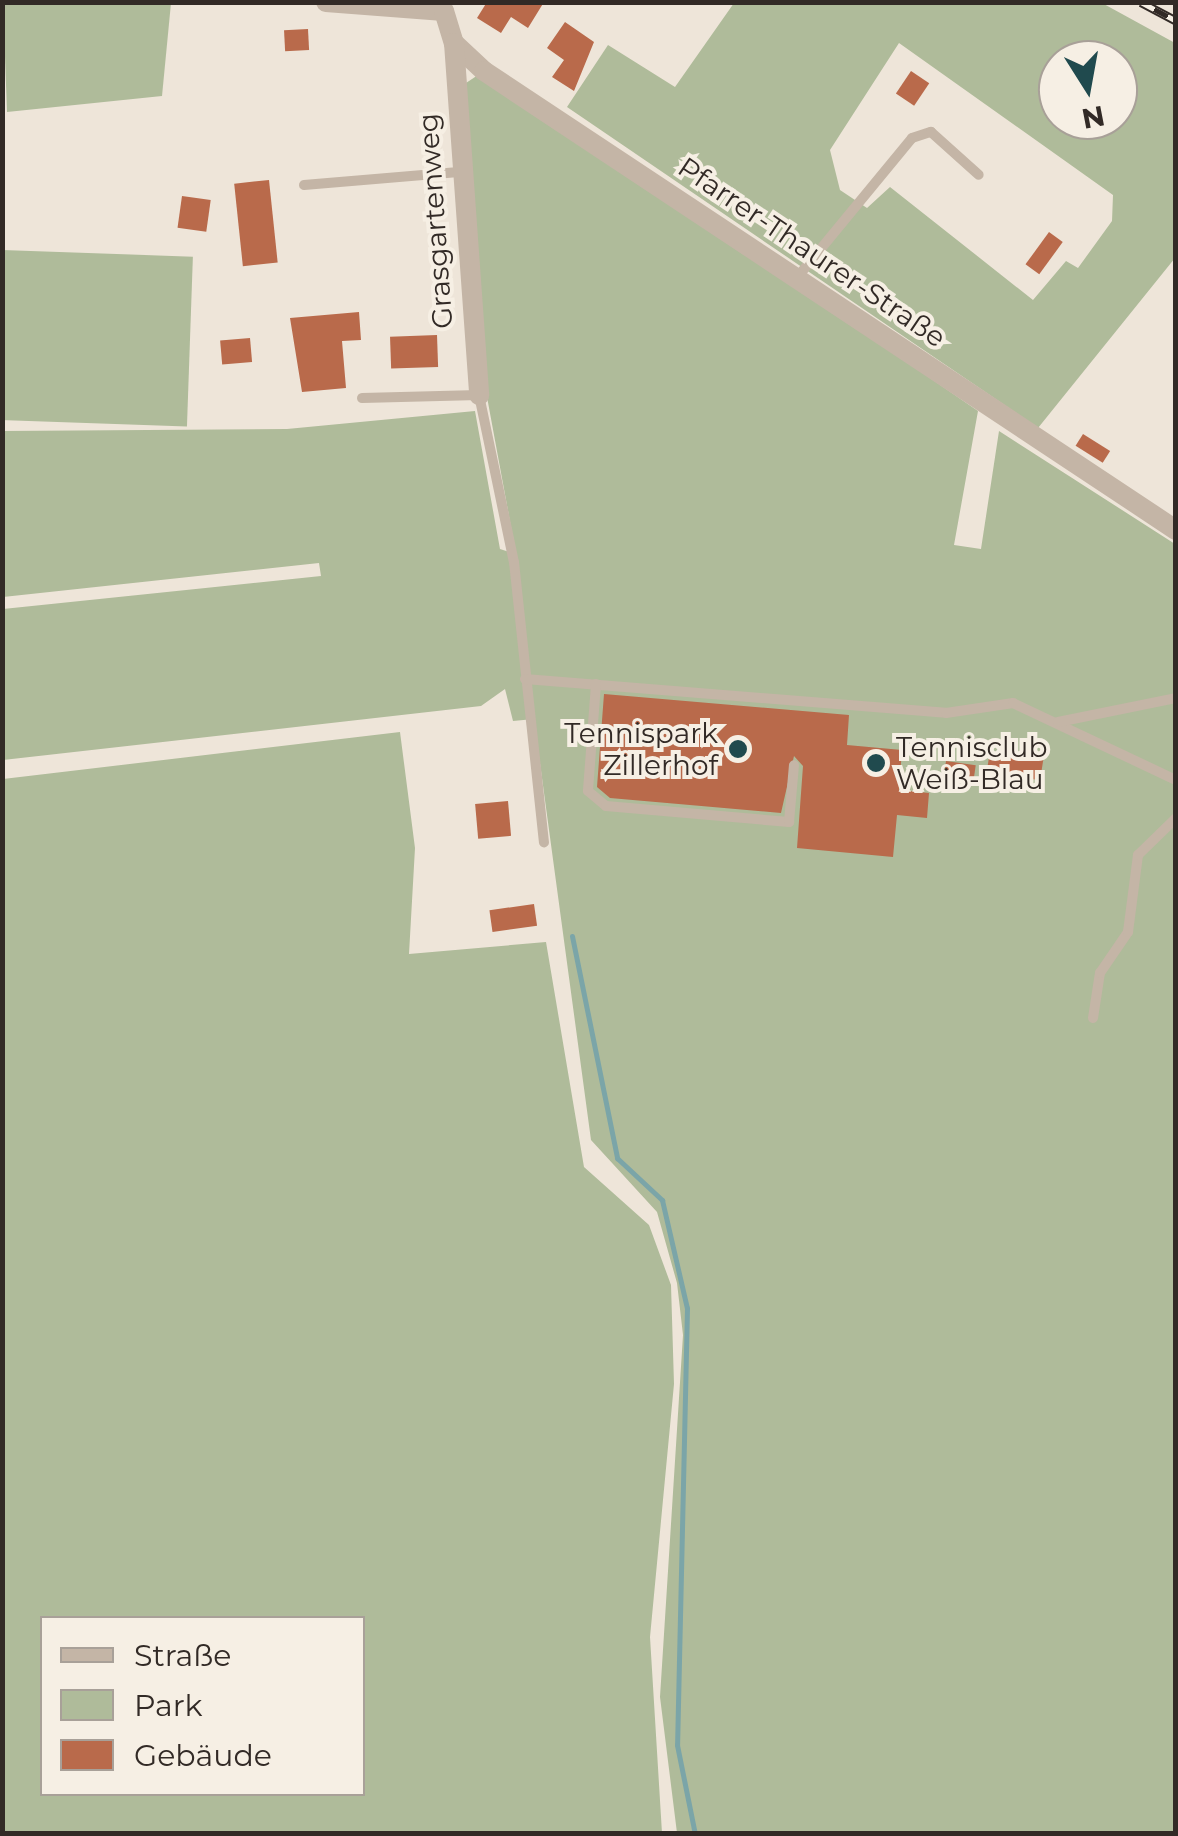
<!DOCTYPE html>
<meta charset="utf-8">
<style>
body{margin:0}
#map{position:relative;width:1178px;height:1836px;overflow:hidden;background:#eee5d9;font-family:Montserrat,sans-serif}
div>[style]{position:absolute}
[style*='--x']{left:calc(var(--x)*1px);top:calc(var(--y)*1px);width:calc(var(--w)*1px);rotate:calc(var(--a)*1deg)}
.green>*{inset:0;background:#afbb9a;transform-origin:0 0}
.stream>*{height:5px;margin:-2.5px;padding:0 2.5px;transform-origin:2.5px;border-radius:2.5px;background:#7ba5a8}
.building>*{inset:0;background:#b96a4b;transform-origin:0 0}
.service>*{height:10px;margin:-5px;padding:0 5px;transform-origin:5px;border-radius:5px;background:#c4b5a6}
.minor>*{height:20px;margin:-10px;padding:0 10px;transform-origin:10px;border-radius:10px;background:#c4b5a6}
.rail>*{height:9px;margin-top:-4.5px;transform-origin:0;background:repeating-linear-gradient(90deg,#f6efe4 0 15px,#322a26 0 30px);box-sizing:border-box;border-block:2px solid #322a26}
.dots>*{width:28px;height:28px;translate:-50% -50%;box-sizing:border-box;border:5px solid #f6efe4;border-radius:50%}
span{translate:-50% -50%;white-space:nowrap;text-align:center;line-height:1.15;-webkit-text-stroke:8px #f6efe4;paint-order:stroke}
.street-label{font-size:28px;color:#322a26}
.poi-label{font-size:28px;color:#322a26}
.right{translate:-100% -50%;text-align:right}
.left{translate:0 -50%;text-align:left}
.frame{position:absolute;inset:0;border:5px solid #322a26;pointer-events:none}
.legend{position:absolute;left:40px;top:1616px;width:325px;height:180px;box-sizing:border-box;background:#f6efe4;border:2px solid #a8a098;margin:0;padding:12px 18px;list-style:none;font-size:30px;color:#322a26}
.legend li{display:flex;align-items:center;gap:20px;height:50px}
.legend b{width:50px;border:2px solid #a8a098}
.north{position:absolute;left:1038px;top:40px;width:100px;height:100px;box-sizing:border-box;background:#f6efe4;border:2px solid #a8a098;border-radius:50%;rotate:169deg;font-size:28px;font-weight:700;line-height:40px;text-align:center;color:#322a26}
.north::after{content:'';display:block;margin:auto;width:35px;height:45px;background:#204a4e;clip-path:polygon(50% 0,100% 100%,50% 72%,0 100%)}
</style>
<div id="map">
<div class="green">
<i style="clip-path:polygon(3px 2px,171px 3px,162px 96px,7px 112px)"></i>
<i style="clip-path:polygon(evenodd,734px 3px,1102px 3px,1175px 43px,1175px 258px,1038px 428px,567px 107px,608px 45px,675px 87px,734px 3px,899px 43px,1113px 195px,1112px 221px,1078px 268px,1066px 261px,1033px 300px,890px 187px,867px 208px,840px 190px,830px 150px,899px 43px,734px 3px,1058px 60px,1118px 60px,1118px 120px,1058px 120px,1058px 60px)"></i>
<i style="clip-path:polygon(484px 71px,978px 411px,954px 545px,981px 549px,999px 431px,1175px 544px,1175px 1833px,677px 1833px,660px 1697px,683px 1335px,677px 1283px,657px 1212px,591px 1140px,534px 719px,513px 721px,505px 689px,481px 706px,3px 760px,3px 609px,321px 576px,319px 563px,3px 597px,2px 431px,287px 429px,475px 411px,500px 549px,516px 554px,487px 397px,466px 83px)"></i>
<i style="left:2px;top:250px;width:191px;height:170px;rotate:2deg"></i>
<i style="clip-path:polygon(evenodd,400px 732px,415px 848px,409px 954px,546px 942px,584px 1167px,649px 1225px,671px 1285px,674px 1384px,650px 1637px,662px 1833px,3px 1833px,3px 779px,400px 732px,42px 1618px,362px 1618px,362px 1794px,42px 1794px,42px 1618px)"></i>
</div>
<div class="stream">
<i style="--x:572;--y:936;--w:227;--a:78.5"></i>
<i style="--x:617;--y:1158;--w:62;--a:43"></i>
<i style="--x:662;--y:1200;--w:111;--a:77"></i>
<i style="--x:687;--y:1308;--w:437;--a:91.3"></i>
<i style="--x:677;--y:1745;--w:91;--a:78.6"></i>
</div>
<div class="building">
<i style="clip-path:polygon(487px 2px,544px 2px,528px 28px,511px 17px,501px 33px,477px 18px)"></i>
<i style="clip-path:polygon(565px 22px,594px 42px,574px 91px,552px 77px,564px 60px,547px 48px)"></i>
<i style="left:308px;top:29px;width:21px;height:24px;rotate:87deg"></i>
<i style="left:911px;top:71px;width:22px;height:27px;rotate:34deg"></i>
<i style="left:269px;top:180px;width:83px;height:35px;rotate:84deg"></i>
<i style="left:182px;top:196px;width:29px;height:32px;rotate:8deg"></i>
<i style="left:1049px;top:232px;width:17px;height:40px;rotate:36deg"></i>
<i style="clip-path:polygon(359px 312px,361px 340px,342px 341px,346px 388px,302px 392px,290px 318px)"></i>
<i style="left:437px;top:335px;width:32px;height:47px;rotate:88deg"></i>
<i style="left:250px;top:338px;width:24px;height:30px;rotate:85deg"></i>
<i style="left:1083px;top:434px;width:32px;height:14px;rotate:32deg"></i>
<i style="clip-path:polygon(604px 694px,849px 715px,847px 745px,902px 750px,899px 790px,929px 793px,927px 818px,897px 815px,893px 857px,797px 848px,803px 766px,794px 756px,781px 813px,610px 798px,597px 787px)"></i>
<i style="left:990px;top:751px;width:54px;height:21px;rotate:9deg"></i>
<i style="left:946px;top:761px;width:30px;height:17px;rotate:8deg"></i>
<i style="left:508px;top:801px;width:35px;height:33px;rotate:85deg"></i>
<i style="left:534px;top:904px;width:22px;height:45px;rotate:82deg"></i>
</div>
<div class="service">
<i style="--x:304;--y:185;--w:155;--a:-4.8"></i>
<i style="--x:800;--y:274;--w:176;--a:-50.5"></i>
<i style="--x:912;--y:138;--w:20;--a:-18"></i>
<i style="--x:931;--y:132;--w:64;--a:41.9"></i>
<i style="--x:362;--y:398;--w:117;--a:-1.5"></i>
<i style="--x:479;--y:395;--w:171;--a:78.2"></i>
<i style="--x:514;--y:562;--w:282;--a:83.9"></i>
<i style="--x:525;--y:679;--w:422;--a:4.6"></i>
<i style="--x:946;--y:713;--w:68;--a:-8.5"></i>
<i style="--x:1013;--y:703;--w:180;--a:25.3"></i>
<i style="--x:596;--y:684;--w:107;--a:94.3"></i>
<i style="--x:588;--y:791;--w:23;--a:40"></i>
<i style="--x:606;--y:806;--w:184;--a:5"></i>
<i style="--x:789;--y:822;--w:57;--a:-85"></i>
<i style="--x:1058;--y:722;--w:120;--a:-11.5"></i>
<i style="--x:1093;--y:1018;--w:46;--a:-81.2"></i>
<i style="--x:1100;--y:973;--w:50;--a:-55.7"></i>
<i style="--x:1128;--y:932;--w:78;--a:-82.6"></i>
<i style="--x:1138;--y:855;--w:53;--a:-44.2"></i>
</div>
<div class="minor">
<i style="--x:326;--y:2;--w:118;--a:4.4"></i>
<i style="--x:444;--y:11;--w:34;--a:73"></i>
<i style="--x:454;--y:43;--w:41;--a:43"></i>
<i style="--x:484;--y:71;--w:830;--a:33.56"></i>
<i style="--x:454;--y:43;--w:353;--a:85.9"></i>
</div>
<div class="rail">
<i style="--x:1141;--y:2;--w:40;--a:28"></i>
</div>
<div class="dots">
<i style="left:738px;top:749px;background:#204a4e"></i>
<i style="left:876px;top:763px;background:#204a4e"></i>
</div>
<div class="street-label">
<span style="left:435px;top:221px;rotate:-94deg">Grasgartenweg</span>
<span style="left:812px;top:252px;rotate:34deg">Pfarrer-Thaurer-Straße</span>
</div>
<div class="poi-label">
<span class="right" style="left:718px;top:749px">Tennispark<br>Zillerhof</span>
<span class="left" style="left:896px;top:763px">Tennisclub<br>Weiß-Blau</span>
</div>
<div class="frame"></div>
<ul class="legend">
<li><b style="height:12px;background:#c4b5a6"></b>Straße</li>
<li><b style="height:28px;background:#afbb9a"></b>Park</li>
<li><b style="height:28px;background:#b96a4b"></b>Gebäude</li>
</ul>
<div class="north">N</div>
</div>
